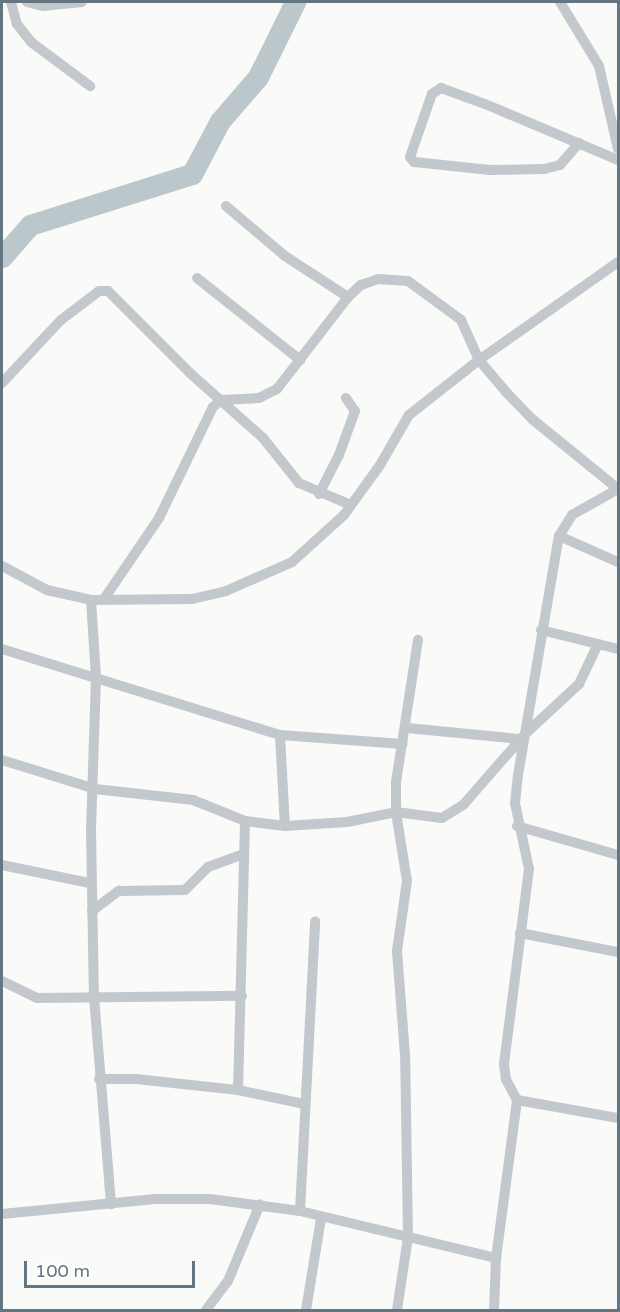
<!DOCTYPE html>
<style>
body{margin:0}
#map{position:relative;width:620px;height:1312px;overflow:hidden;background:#fafaf8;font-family:"Varela Round",sans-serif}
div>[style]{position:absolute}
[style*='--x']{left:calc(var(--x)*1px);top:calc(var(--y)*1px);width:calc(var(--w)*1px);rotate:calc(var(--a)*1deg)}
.river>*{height:21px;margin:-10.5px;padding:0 10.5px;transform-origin:10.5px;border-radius:10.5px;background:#bbc7cb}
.minor>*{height:10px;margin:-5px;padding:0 5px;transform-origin:5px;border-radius:5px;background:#c3c8cc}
span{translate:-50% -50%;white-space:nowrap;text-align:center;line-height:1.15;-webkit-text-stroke:6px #fff;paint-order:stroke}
.frame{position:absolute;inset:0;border:3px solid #657683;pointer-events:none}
.scale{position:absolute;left:24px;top:1261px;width:171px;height:27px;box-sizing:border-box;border:3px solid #657683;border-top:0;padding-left:8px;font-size:18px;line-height:21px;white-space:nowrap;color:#657683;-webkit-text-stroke:4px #fff;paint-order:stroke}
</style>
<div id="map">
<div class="river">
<i style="--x:2;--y:257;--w:43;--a:-48.8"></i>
<i style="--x:30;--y:225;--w:170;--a:-17.5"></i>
<i style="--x:192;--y:174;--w:60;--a:-62.2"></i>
<i style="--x:220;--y:121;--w:58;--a:-49.2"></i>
<i style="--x:258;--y:77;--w:84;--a:-63.7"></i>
</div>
<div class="minor">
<i style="--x:11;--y:2;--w:23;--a:75"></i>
<i style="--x:17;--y:24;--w:23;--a:52"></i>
<i style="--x:31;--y:42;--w:74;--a:36.7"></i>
<i style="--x:27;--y:2;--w:16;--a:14"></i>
<i style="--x:43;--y:6;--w:39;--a:-6"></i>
<i style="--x:560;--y:2;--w:75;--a:58.6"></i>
<i style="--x:599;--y:66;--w:85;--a:77.1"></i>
<i style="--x:579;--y:143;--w:29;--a:131"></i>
<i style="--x:560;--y:165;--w:16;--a:166"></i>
<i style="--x:544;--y:169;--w:54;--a:178.9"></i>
<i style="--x:490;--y:170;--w:76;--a:-174"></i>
<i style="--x:414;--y:162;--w:6;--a:-129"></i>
<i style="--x:410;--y:157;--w:67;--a:-70.8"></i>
<i style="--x:432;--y:94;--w:11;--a:-34"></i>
<i style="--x:441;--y:88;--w:47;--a:20"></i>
<i style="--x:485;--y:104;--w:144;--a:22.8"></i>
<i style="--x:226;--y:206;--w:77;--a:40.3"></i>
<i style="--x:285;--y:256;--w:75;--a:33.1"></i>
<i style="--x:197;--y:278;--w:132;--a:38.5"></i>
<i style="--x:2;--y:383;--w:86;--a:-46.9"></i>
<i style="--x:61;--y:320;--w:48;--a:-37.3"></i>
<i style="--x:99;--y:291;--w:9;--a:0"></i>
<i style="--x:108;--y:291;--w:117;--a:45"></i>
<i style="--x:191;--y:374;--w:96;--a:41.6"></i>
<i style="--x:263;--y:438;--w:58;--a:51.3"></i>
<i style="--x:299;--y:483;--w:56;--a:22.9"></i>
<i style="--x:319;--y:494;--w:44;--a:-62.9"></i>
<i style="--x:339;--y:455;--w:47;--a:-70"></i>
<i style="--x:355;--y:411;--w:16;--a:-125"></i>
<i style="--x:559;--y:536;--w:64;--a:23.8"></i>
<i style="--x:2;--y:566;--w:51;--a:28.1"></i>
<i style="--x:47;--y:590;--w:45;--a:12.8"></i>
<i style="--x:91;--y:600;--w:101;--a:-0.6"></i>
<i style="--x:192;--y:599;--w:35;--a:-13"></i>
<i style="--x:226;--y:591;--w:72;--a:-23.7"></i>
<i style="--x:292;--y:562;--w:70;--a:-42.1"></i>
<i style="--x:344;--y:515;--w:62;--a:-54.2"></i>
<i style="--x:380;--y:465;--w:58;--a:-59.9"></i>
<i style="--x:409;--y:415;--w:89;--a:-38.2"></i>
<i style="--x:479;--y:360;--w:170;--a:-35.2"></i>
<i style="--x:104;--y:599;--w:98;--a:-55.8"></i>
<i style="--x:159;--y:518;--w:123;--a:-64.1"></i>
<i style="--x:213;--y:407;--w:11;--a:-41"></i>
<i style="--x:221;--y:400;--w:38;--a:-3"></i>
<i style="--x:259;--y:398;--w:20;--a:-27"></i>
<i style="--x:277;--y:389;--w:116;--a:-52.3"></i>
<i style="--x:348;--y:297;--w:18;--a:-43"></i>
<i style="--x:361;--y:285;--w:18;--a:-19"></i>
<i style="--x:378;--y:279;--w:30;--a:4"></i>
<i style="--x:408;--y:281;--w:66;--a:36.3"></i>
<i style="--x:461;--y:320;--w:44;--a:65.8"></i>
<i style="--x:479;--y:360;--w:42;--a:49.8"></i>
<i style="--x:506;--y:392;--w:37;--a:46"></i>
<i style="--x:532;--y:419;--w:111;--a:39.1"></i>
<i style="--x:91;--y:600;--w:78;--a:86.3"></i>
<i style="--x:96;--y:678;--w:152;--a:91.9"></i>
<i style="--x:91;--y:830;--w:167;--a:89"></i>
<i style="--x:94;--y:997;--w:208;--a:85.3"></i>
<i style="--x:541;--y:630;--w:79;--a:13.9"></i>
<i style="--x:2;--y:649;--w:291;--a:17.2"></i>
<i style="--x:280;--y:735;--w:123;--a:4.2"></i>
<i style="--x:407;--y:728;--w:114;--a:5.6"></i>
<i style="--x:280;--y:735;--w:91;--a:86.9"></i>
<i style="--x:2;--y:760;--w:97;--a:17.3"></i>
<i style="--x:95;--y:789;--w:99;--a:6.4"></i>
<i style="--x:193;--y:800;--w:56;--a:22"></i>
<i style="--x:245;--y:821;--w:40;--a:7.1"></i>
<i style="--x:285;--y:826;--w:62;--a:-3.7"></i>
<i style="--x:347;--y:822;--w:50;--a:-11.5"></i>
<i style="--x:396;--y:812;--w:46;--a:7.4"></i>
<i style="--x:442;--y:818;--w:26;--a:-32"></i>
<i style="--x:464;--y:804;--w:93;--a:-48.9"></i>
<i style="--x:525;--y:734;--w:74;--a:-42.8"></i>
<i style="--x:579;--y:684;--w:44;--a:-64.6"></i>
<i style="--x:517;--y:826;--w:105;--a:16"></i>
<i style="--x:2;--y:865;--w:90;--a:11.6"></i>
<i style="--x:92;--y:911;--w:34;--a:-37"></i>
<i style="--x:119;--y:891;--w:66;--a:-0.9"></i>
<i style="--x:185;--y:890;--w:33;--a:-45"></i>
<i style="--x:208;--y:867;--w:38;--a:-20"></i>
<i style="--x:520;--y:933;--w:100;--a:11"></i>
<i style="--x:2;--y:981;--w:39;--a:26"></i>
<i style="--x:37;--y:998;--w:205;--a:-0.6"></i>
<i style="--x:99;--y:1079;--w:37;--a:0"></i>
<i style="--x:136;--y:1079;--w:103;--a:6.2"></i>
<i style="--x:238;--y:1090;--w:67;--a:12"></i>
<i style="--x:238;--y:1090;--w:269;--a:-88.5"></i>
<i style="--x:517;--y:1100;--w:103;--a:10.1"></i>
<i style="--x:300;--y:1211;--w:290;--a:-87"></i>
<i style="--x:2;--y:1214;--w:154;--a:-5.6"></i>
<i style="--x:155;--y:1199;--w:55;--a:0"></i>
<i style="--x:210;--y:1199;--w:91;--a:7.6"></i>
<i style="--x:300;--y:1211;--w:202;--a:13.5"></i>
<i style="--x:206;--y:1310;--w:36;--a:-53"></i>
<i style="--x:228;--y:1281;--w:83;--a:-67.4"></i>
<i style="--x:306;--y:1310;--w:93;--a:-80.7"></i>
<i style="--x:397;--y:1310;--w:74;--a:-81.4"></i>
<i style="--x:408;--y:1237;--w:182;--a:-90.9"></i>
<i style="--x:405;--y:1055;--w:104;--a:-94.4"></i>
<i style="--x:397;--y:951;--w:71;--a:-81.9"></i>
<i style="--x:407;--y:881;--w:70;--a:-99.1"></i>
<i style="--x:396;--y:812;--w:30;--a:-90"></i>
<i style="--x:396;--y:782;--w:144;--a:-81.2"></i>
<i style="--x:494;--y:1310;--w:52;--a:-87.8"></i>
<i style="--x:496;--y:1258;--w:159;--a:-82.4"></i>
<i style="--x:517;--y:1100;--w:24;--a:-118"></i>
<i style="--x:506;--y:1079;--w:15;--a:-98"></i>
<i style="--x:504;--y:1064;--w:197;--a:-82.7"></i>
<i style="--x:529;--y:869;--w:67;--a:-102"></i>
<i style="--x:515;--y:803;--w:28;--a:-84"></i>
<i style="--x:518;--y:775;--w:242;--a:-80.3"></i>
<i style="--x:559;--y:536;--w:25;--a:-58"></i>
<i style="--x:572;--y:515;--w:53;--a:-29.5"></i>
</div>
<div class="frame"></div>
<div class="scale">100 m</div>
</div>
